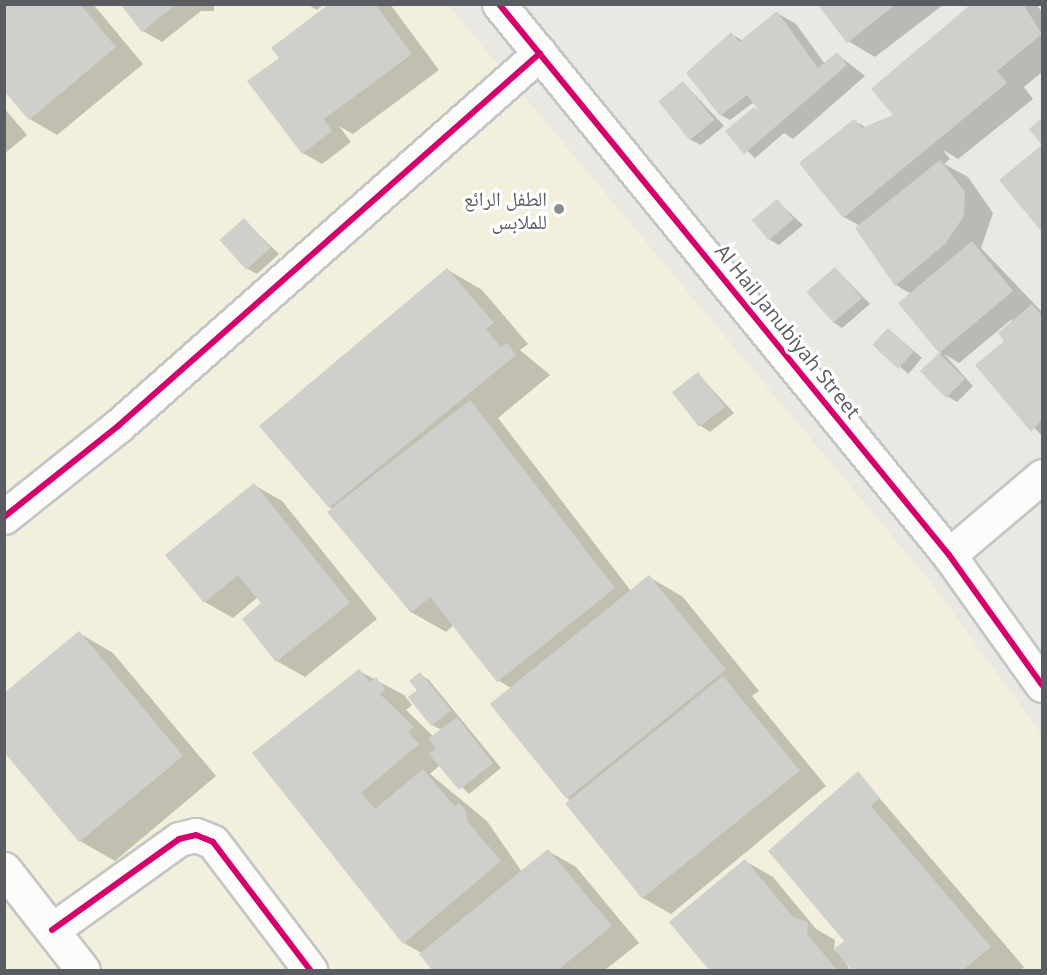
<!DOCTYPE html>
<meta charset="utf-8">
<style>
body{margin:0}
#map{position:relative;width:1047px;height:975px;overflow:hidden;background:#e9e8e3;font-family:"Open Sans","Noto Naskh Arabic",sans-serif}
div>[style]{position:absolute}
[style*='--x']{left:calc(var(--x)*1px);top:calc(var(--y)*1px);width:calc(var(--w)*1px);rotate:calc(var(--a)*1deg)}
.commercial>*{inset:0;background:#f2efdc}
.shadow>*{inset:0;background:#0003;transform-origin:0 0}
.building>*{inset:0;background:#cfcfcc;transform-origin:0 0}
.roads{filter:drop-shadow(2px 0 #c5c5c5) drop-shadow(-2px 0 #c5c5c5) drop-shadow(0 2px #c5c5c5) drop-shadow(0 -2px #c5c5c5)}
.minor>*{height:33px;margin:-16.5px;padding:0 16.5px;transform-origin:16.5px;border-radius:16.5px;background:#fcfcfb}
.cycleway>*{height:6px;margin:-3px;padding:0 3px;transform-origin:3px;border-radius:3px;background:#d6006c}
.dots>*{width:16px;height:16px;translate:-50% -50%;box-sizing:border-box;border:3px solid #fff;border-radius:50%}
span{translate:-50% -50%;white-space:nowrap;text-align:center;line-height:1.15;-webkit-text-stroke:6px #fff;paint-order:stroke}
.poi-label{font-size:20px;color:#595c60}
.right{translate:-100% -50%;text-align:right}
.street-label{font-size:20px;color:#595c60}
.frame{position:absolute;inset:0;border:6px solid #595c60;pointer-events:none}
</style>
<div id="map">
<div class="commercial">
<i style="clip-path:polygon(5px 5px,448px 5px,932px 584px,1042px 735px,1042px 970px,5px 970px)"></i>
</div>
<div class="shadow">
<i style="clip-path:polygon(8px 4px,93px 4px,143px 64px,57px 135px,30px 119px,4px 89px)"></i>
<i style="clip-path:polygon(122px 4px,214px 4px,214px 11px,201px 11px,162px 42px,143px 31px)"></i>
<i style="clip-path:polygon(307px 4px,324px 4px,317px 10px)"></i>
<i style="clip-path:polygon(332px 4px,390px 4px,439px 70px,353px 134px,339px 126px,351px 142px,322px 164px,303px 153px,284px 63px)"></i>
<i style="clip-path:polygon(819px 4px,942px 4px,943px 5px,875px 57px,848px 41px)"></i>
<i style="clip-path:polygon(973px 4px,1036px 4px,1042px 12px,1042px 72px,1024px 87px,1033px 99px,958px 159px,943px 150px,950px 159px,944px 164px,968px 177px,993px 213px,981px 248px,1042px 312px,1042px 436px,977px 365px,1006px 341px,1012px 319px,959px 363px,944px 354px,973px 386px,957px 402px,947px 396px,922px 371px,941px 353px,900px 303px,911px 294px,896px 285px,860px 226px,844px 217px,854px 121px,867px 128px,895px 116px)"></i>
<i style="clip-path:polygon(777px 13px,796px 24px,825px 64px,837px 54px,865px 76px,793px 139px,784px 133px,755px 158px,727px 132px,763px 113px,754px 102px,730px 120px,721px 115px,731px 34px,743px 41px)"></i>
<i style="clip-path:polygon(683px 82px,724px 126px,701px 145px,691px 140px)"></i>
<i style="clip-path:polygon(4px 108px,27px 135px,4px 154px)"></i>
<i style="clip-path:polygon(1042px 146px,1042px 230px,1001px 180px)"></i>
<i style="clip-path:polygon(777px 201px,803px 225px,779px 245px,770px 240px)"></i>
<i style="clip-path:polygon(244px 220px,279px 254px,257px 274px,248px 269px)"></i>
<i style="clip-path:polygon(836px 269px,870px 304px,842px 328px,833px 322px)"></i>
<i style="clip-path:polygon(448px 270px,482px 290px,528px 344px,520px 350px,550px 375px,498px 418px,631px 591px,649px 577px,683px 597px,759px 691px,752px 696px,826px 786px,671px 914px,643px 898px,567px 797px,511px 688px,498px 680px,454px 625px,446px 632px,411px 612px,330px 507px)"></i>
<i style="left:889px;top:330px;width:43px;height:21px;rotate:40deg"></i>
<i style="clip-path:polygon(698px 374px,734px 413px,710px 432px,701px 426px)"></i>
<i style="clip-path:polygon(254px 485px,282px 501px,377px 619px,305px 677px,277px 661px,244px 619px,263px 604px,258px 597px,233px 618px,205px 602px)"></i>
<i style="clip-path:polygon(79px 633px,113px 653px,216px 776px,115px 861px,80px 841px)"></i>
<i style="clip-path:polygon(359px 671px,404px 695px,412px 705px,406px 710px,434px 737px,442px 730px,432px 725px,419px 691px,420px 674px,429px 680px,501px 768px,469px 794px,440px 765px,430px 774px,487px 821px,522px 872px,548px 851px,576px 867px,639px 943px,605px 970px,434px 970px,423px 954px,404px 943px,254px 753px)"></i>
<i style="clip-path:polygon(858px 773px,1024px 967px,1021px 970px,854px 970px,842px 956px,850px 970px,710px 970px,671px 922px,745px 861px,773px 877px,816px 929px,835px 940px,834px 951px,846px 941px)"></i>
</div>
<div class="building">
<i style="clip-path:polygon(6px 4px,80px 4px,116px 47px,29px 120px,4px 91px)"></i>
<i style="clip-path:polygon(120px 4px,176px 4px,142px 32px)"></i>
<i style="clip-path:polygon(329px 4px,375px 4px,412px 54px,324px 119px,332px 131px,302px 154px,247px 81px,279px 58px,271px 48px)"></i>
<i style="clip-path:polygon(817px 4px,896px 4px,847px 43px)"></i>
<i style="clip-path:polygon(971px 4px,1023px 4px,1042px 34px,997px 71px,1007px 83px,843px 218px,799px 163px,854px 119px,862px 128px,893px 115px,871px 89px)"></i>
<i style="clip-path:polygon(777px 11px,818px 68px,837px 52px,847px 65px,744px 154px,725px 131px,754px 107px,759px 111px,747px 95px,720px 116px,686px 73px,731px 32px,739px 42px)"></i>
<i style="left:683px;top:81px;width:50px;height:32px;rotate:51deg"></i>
<i style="clip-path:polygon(1042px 118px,1042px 232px,999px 180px,1042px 145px,1029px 129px)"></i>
<i style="clip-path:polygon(940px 160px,965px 192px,964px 216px,945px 244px,895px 286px,855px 228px)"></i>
<i style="left:777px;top:199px;width:26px;height:33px;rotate:50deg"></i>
<i style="left:244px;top:218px;width:40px;height:33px;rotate:48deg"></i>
<i style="clip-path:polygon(972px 241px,1013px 291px,939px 353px,965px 379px,946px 398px,920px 371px,939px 353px,898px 303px)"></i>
<i style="left:835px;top:267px;width:41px;height:38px;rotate:49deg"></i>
<i style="clip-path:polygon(447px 268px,494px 323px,486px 329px,501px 347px,507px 343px,516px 355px,329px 508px,259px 426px)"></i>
<i style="clip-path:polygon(1032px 304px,1042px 316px,1042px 419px,1031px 432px,975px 365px,1004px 341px,998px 333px)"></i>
<i style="left:888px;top:328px;width:35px;height:23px;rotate:43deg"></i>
<i style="left:698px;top:372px;width:44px;height:33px;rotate:52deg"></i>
<i style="clip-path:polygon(470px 400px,615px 588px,497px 682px,430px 597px,411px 613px,327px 512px)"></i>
<i style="clip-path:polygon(254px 483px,350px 603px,276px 662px,242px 619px,261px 603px,238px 575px,204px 603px,165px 555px)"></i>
<i style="left:649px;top:575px;width:122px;height:205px;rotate:51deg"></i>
<i style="clip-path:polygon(79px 631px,183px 756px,79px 842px,4px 752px,4px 693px)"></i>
<i style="clip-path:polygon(359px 669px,370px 682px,376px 677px,385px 689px,380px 694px,414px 727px,408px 732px,419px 744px,361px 793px,375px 809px,423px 769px,455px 807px,459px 803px,466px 811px,467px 821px,501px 861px,403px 944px,252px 753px)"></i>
<i style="clip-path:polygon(420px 672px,451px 710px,431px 726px,408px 697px,417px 690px,409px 681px)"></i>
<i style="left:723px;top:676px;width:122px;height:203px;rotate:51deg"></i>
<i style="clip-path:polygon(457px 717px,493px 763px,459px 790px,429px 754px,436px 748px,428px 739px)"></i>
<i style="clip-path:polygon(858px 771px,880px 798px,871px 806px,991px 947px,963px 970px,852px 970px,834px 949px,844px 941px,768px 851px)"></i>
<i style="clip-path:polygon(548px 849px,612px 926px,558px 970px,432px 970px,419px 954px)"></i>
<i style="clip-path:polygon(745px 859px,793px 917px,808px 922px,807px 934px,837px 970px,709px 970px,669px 922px)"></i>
</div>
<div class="roads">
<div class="minor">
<i style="--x:499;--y:4;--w:711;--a:50.76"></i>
<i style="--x:949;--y:555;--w:160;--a:54.4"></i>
<i style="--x:4;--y:517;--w:146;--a:-38.6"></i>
<i style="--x:118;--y:426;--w:563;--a:-41.47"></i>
<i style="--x:949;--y:555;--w:122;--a:-40.3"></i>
<i style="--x:4;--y:869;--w:128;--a:52"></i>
<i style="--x:52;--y:930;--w:156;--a:-35.6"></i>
<i style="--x:179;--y:839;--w:17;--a:-13"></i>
<i style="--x:196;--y:835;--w:18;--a:22"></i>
<i style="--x:213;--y:842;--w:161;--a:52.8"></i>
</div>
</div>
<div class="cycleway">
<i style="--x:499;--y:4;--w:711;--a:50.76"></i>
<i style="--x:949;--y:555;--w:160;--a:54.4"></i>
<i style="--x:4;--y:517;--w:146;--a:-38.6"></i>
<i style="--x:118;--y:426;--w:563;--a:-41.47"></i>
<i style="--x:52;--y:930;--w:156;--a:-35.6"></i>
<i style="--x:179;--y:839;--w:17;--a:-13"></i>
<i style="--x:196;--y:835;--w:18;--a:22"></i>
<i style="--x:213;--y:842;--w:161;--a:52.8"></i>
</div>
<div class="dots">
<i style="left:559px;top:209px;background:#8b8d8e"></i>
</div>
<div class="poi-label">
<span class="right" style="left:547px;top:210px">الطفل الرائع<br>للملابس</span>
</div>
<div class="street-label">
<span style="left:788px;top:331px;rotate:51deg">Al Hail Janubiyah Street</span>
</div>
<div class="frame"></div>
</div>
